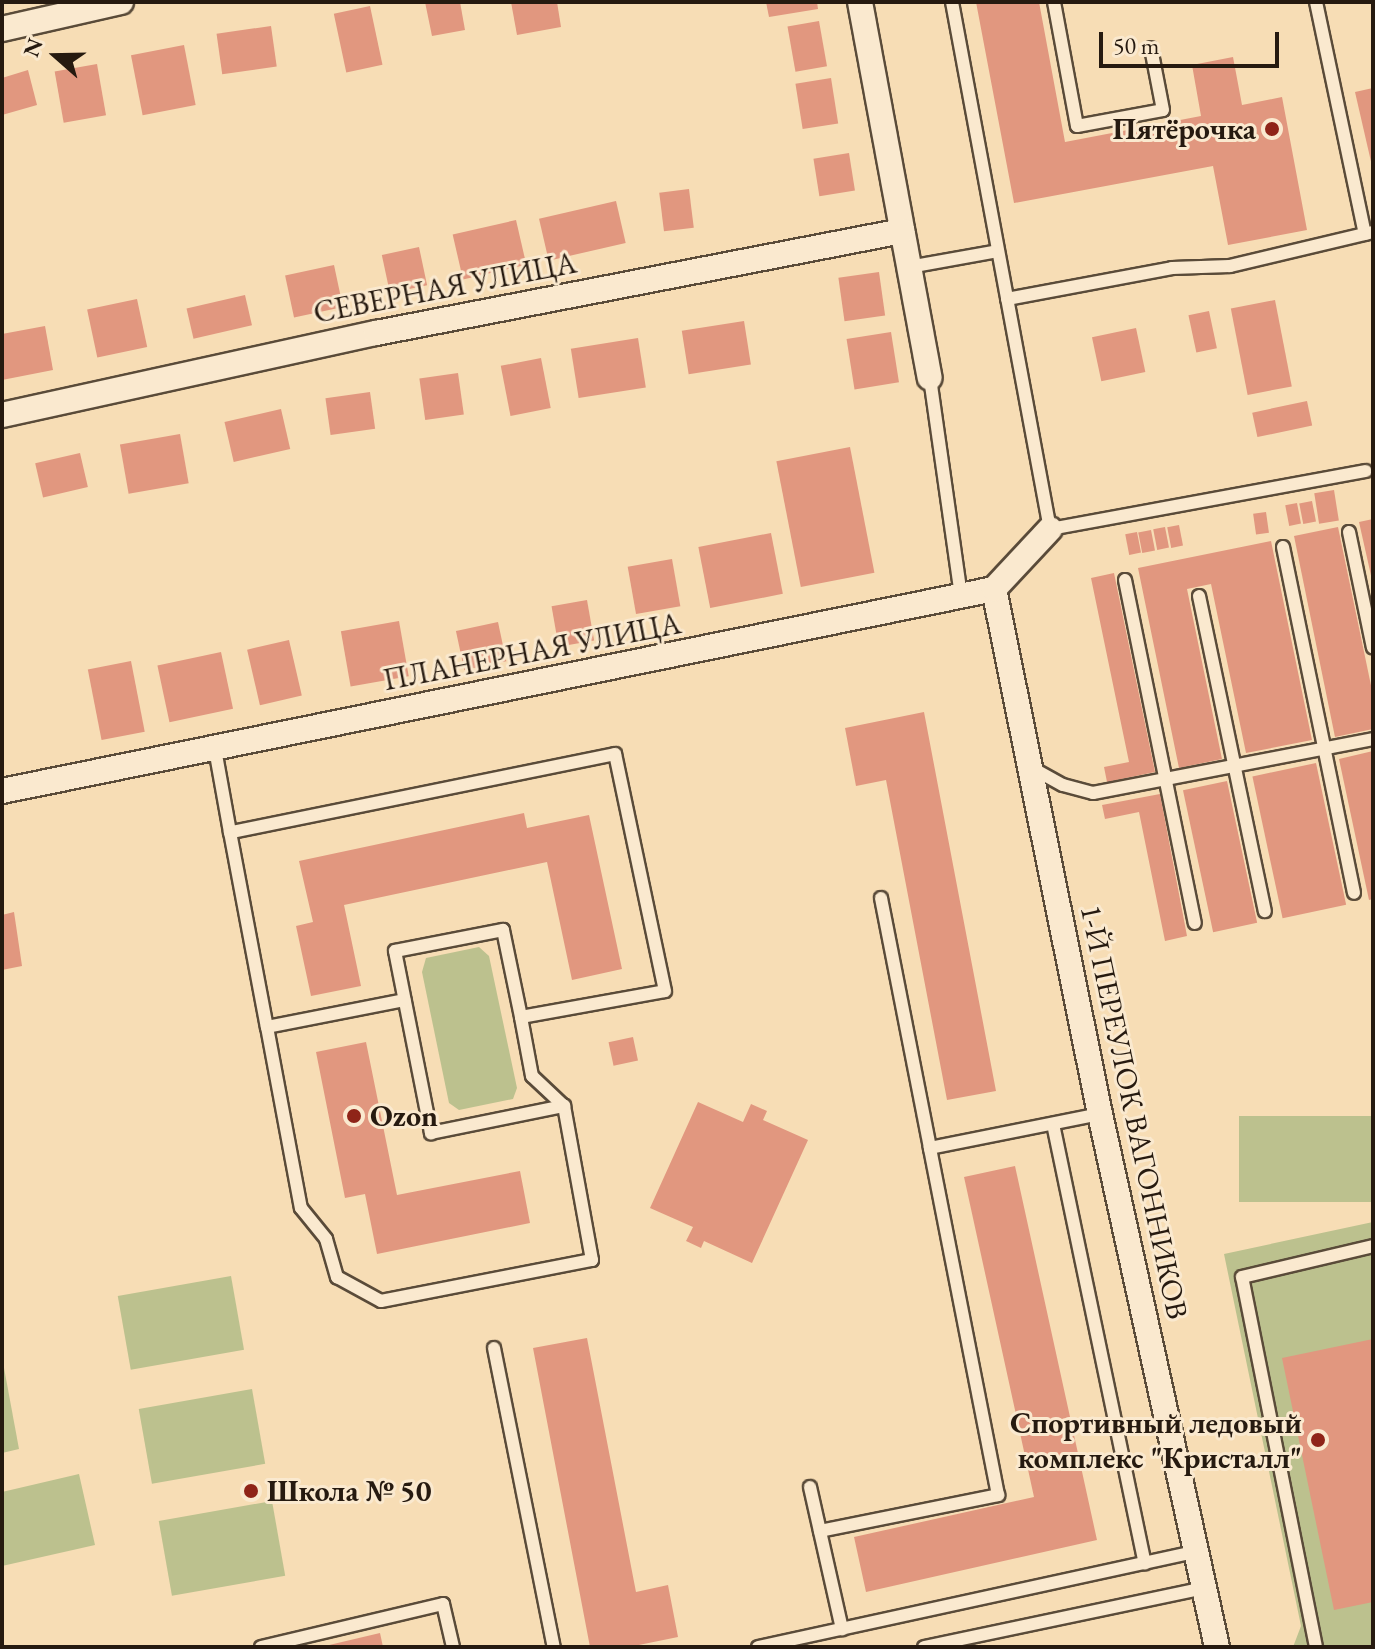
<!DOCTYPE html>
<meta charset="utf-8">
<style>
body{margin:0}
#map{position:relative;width:1375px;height:1649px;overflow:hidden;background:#f7ddb5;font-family:"EB Garamond",serif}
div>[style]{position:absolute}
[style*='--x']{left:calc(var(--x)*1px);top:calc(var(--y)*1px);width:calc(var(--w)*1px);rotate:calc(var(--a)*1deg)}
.green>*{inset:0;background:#bcc18e;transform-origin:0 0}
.building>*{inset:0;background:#e1977f;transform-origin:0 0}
.roads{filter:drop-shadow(2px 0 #5a4b39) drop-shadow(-2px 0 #5a4b39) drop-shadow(0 2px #5a4b39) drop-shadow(0 -2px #5a4b39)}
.service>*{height:12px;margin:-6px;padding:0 6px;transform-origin:6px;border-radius:6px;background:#fae9cf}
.minor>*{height:24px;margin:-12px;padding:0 12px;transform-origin:12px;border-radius:12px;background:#fae9cf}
.dots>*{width:22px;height:22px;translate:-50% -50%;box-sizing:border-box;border:4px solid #fae9cf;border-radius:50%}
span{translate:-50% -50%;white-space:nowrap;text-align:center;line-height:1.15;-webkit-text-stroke:6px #fae9cf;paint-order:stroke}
.poi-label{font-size:30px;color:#261a10;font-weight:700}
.right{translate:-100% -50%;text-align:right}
.left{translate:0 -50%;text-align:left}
.street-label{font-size:30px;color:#261a10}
.frame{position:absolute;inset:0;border:4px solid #261a10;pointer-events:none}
.north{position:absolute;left:16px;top:16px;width:80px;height:80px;-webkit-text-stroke:6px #fae9cf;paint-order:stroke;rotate:290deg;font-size:22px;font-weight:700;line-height:32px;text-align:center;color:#261a10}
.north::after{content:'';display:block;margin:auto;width:28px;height:36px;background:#261a10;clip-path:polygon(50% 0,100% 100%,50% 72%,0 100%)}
.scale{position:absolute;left:1099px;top:32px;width:180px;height:36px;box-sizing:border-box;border:4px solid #261a10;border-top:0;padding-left:10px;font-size:24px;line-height:28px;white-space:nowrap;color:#261a10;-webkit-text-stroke:6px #fae9cf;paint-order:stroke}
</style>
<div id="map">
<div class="green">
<i style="clip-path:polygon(479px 947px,489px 956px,517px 1088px,513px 1099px,459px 1110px,449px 1103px,422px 972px,426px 958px)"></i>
<i style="left:1373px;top:1116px;width:86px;height:134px;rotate:90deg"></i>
<i style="clip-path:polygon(1373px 1222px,1373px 1647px,1293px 1647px,1301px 1626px,1224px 1254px)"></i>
<i style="left:231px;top:1276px;width:75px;height:115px;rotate:80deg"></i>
<i style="clip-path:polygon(2px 1357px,19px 1449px,2px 1453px)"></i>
<i style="left:252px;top:1389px;width:76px;height:115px;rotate:80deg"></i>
<i style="clip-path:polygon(79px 1474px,95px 1545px,2px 1566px,2px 1492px)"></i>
<i style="left:272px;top:1501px;width:76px;height:115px;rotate:80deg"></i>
</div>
<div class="building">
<i style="clip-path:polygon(425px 2px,460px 2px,465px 30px,432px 36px)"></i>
<i style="clip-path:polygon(511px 2px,557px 2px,561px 27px,517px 35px)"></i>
<i style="clip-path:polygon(766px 2px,817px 2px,818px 9px,769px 17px)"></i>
<i style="clip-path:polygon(976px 2px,1039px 2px,1065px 142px,1201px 116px,1192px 65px,1233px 57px,1242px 105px,1282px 97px,1307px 230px,1228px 245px,1213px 166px,1014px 203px)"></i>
<i style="left:370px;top:6px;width:60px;height:37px;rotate:78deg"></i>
<i style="left:819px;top:21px;width:46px;height:32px;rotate:80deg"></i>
<i style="left:271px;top:26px;width:41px;height:55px;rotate:82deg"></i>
<i style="left:184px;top:45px;width:61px;height:54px;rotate:79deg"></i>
<i style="left:97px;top:64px;width:52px;height:43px;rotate:80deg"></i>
<i style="clip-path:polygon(28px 70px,37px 105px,2px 115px,2px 78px)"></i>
<i style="left:831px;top:78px;width:46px;height:36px;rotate:81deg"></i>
<i style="clip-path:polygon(1373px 88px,1373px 166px,1372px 166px,1355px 92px)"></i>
<i style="left:849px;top:153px;width:38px;height:36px;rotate:81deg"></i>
<i style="left:689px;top:189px;width:39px;height:30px;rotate:83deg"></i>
<i style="left:616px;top:201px;width:43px;height:79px;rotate:77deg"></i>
<i style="left:516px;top:220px;width:46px;height:65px;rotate:77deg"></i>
<i style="left:419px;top:247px;width:39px;height:38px;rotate:78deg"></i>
<i style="left:334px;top:265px;width:43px;height:50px;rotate:78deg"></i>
<i style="left:879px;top:272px;width:44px;height:41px;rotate:82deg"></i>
<i style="left:245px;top:295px;width:31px;height:60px;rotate:77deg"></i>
<i style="left:137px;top:299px;width:49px;height:51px;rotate:78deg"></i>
<i style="left:1275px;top:300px;width:88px;height:45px;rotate:79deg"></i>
<i style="left:1209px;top:311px;width:38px;height:21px;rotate:78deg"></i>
<i style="left:744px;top:321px;width:44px;height:63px;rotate:81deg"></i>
<i style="clip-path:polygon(45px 326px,53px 370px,2px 380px,2px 334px)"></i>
<i style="left:1136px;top:328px;width:45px;height:45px;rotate:78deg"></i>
<i style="left:891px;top:332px;width:51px;height:45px;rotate:81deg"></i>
<i style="left:638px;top:338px;width:50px;height:68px;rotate:81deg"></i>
<i style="left:541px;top:358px;width:51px;height:41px;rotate:79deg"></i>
<i style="left:458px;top:373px;width:42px;height:39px;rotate:82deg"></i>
<i style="left:370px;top:392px;width:37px;height:45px;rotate:82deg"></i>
<i style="left:1307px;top:401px;width:25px;height:56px;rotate:78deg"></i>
<i style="left:281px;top:409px;width:41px;height:58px;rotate:77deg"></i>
<i style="left:180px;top:434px;width:50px;height:61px;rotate:80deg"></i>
<i style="left:850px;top:447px;width:128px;height:75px;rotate:79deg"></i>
<i style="left:80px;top:453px;width:35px;height:46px;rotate:77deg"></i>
<i style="left:1334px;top:490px;width:31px;height:20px;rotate:81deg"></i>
<i style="left:1312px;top:501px;width:21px;height:13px;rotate:79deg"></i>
<i style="left:1297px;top:503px;width:21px;height:12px;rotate:79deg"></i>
<i style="left:1266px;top:512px;width:21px;height:13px;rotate:82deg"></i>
<i style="clip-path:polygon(1373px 519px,1373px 579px,1372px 580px,1359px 522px)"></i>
<i style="left:1179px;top:525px;width:21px;height:12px;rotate:79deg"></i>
<i style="left:1165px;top:527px;width:21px;height:12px;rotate:79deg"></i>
<i style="clip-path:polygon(1338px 527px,1373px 695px,1373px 729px,1335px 737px,1294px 536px)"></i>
<i style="left:1151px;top:530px;width:21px;height:13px;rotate:79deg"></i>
<i style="left:1137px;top:532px;width:21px;height:12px;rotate:79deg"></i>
<i style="left:771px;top:533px;width:62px;height:74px;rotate:79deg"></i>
<i style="clip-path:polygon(1271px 541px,1312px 740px,1246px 753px,1211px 584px,1187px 589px,1222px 759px,1179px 768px,1138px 568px)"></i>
<i style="left:672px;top:559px;width:48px;height:45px;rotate:80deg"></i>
<i style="clip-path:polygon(1114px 573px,1155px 772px,1107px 782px,1104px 767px,1129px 762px,1091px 578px)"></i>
<i style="left:587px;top:600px;width:41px;height:36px;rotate:80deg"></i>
<i style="left:399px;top:621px;width:56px;height:59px;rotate:80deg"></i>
<i style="left:498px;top:622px;width:40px;height:43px;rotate:78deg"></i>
<i style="left:289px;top:640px;width:57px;height:43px;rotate:77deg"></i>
<i style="left:221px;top:652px;width:58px;height:65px;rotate:78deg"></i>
<i style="left:131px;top:661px;width:72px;height:44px;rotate:79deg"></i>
<i style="clip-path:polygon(924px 712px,996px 1091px,947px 1100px,886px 780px,856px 786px,845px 728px)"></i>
<i style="clip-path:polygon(1373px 751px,1373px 899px,1369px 900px,1339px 759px)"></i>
<i style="left:1316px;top:763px;width:145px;height:65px;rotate:78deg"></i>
<i style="left:1227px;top:781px;width:145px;height:45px;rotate:78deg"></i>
<i style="clip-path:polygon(1160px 794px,1187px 936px,1165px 941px,1139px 812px,1105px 819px,1102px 805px)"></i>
<i style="clip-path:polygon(524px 813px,527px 828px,589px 815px,622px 969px,572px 980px,547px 862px,344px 905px,361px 986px,311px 996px,296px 926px,313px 922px,299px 861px)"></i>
<i style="clip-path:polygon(14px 912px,22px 966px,2px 970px,2px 915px)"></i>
<i style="left:633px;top:1037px;width:24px;height:25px;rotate:78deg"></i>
<i style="clip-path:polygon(366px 1042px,397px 1195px,520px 1171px,530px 1223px,377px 1254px,365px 1194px,345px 1198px,316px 1052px)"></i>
<i style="clip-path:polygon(698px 1102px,743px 1122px,751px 1104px,767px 1111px,763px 1120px,808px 1140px,752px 1263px,704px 1241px,701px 1248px,686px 1241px,693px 1227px,650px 1208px)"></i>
<i style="clip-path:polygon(1015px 1166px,1097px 1540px,866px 1592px,854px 1537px,1034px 1497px,964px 1177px)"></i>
<i style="clip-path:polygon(587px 1338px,636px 1592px,668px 1585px,678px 1637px,629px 1647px,590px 1647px,533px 1348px)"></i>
<i style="clip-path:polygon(1373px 1339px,1373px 1602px,1334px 1610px,1282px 1358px)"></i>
<i style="clip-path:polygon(380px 1633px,383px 1647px,325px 1647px,325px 1646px)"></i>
</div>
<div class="roads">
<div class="service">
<i style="--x:952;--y:2;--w:536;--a:79.47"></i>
<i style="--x:1050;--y:529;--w:321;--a:-10.4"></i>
<i style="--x:1054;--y:2;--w:126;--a:79.5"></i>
<i style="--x:1077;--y:126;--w:87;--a:-10.5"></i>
<i style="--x:1163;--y:110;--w:63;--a:-101"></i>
<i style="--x:1316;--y:2;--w:237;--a:78.1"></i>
<i style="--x:909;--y:267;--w:90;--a:-10.2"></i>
<i style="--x:1007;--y:299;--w:168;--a:-10.6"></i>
<i style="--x:1172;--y:268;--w:58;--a:-2"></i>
<i style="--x:1230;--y:266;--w:147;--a:-13.4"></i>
<i style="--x:930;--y:378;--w:221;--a:81.9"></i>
<i style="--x:1349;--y:532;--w:118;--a:78.3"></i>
<i style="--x:1283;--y:547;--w:353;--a:78.4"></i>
<i style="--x:1125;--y:580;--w:350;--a:78.5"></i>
<i style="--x:1199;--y:596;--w:322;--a:78.2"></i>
<i style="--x:215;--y:749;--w:84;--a:79.8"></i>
<i style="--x:230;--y:832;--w:198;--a:79.3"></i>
<i style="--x:267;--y:1027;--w:184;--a:79.4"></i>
<i style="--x:301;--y:1208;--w:40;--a:51"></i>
<i style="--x:326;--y:1239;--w:40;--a:74"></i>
<i style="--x:337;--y:1277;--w:50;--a:28.6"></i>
<i style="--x:381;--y:1301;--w:215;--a:-11"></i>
<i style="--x:592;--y:1260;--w:157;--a:-100.3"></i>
<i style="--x:564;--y:1106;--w:44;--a:-136.8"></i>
<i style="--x:532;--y:1076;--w:60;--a:-100.6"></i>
<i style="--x:521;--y:1017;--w:146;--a:-10.2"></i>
<i style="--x:665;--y:991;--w:242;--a:-101.9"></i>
<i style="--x:615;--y:754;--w:393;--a:168.5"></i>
<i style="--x:1032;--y:768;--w:35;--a:29"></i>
<i style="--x:1063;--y:785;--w:31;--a:15"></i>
<i style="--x:1093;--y:793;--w:285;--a:-10.9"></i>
<i style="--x:881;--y:898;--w:255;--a:78.9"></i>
<i style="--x:521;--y:1017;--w:89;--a:-101.7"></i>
<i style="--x:503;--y:930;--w:110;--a:169"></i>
<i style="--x:395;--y:951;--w:186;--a:78.8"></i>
<i style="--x:431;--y:1133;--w:136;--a:-11.5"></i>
<i style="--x:267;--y:1027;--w:140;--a:-11.1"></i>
<i style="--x:1053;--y:1124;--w:449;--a:78.2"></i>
<i style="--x:494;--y:1348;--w:305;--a:78.7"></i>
<i style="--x:810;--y:1487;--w:146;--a:77.3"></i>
<i style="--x:820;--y:1531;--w:182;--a:-11.4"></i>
<i style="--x:998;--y:1495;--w:354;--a:-101.1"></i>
<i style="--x:930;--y:1148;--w:173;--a:-11.3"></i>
<i style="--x:261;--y:1647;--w:187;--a:-13.3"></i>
<i style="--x:443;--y:1604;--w:44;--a:76.9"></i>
<i style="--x:758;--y:1647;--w:447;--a:-12.3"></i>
<i style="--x:924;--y:1647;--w:286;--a:-11.9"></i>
<i style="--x:1316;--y:1647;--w:377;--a:-101.3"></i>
<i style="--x:1242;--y:1277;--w:135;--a:-13.3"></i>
</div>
<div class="minor">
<i style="--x:860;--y:2;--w:382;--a:79.5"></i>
<i style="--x:2;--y:29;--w:122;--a:-12.8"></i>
<i style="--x:2;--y:415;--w:383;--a:-12.4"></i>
<i style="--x:376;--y:333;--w:536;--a:-10.97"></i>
<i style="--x:994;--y:589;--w:536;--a:78.59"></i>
<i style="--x:1100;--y:1114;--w:546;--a:77.62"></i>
<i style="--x:2;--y:791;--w:1012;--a:-11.51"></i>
<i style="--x:994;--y:589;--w:82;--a:-47"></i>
</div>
</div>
<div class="dots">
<i style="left:1272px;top:129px;background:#8f2418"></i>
<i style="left:354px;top:1116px;background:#8f2418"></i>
<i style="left:1318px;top:1440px;background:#8f2418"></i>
<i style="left:251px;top:1491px;background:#8f2418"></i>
</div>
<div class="poi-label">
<span class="right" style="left:1256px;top:129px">Пятёрочка</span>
<span class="left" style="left:370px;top:1116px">Ozon</span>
<span class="right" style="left:1302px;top:1440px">Спортивный ледовый<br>комплекс "Кристалл"</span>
<span class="left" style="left:267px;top:1491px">Школа № 50</span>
</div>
<div class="street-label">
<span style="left:445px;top:288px;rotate:-11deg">СЕВЕРНАЯ УЛИЦА</span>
<span style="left:532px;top:652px;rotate:-11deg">ПЛАНЕРНАЯ УЛИЦА</span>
<span style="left:1134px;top:1112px;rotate:78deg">1-Й ПЕРЕУЛОК ВАГОННИКОВ</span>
</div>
<div class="frame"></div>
<div class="north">N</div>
<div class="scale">50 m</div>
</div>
